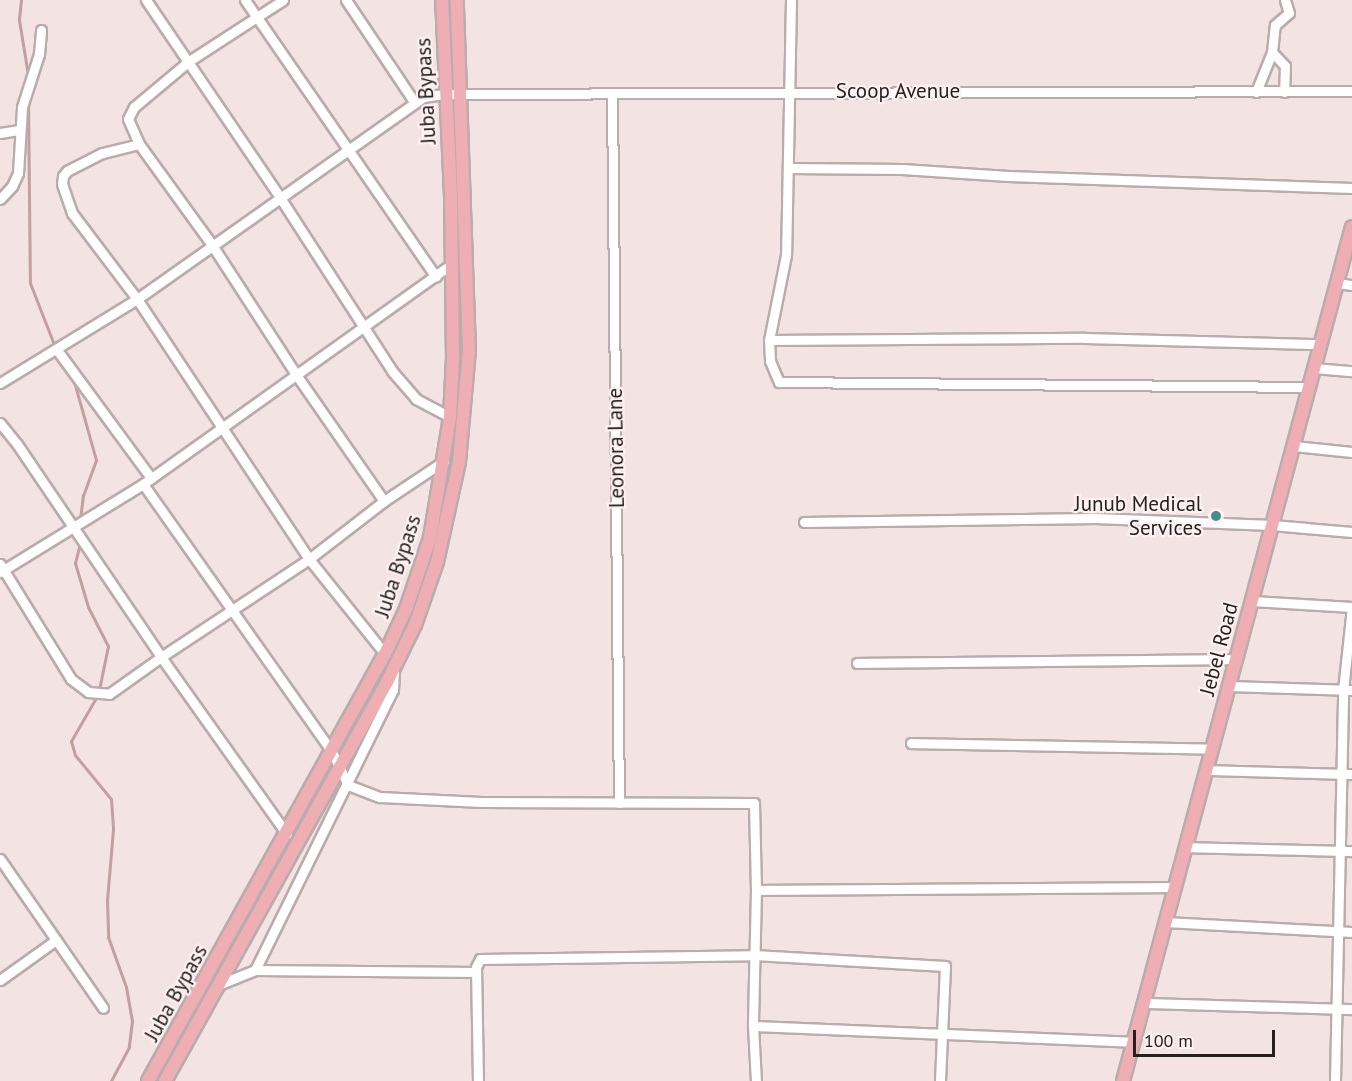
<!DOCTYPE html>
<style>
body{margin:0}
#map{position:relative;width:1352px;height:1081px;overflow:hidden;background:#f3e3e3;font-family:"PT Sans",sans-serif}
div>[style]{position:absolute}
[style*='--x']{left:calc(var(--x)*1px);top:calc(var(--y)*1px);width:calc(var(--w)*1px);rotate:calc(var(--a)*1deg)}
.stream>*{height:3px;margin:-1.5px;padding:0 1.5px;transform-origin:1.5px;border-radius:1.5px;background:#c59e9f}
.roads{filter:drop-shadow(2px 0 #baacac) drop-shadow(-2px 0 #baacac) drop-shadow(0 2px #baacac) drop-shadow(0 -2px #baacac)}
.minor>*{height:9px;margin:-4.5px;padding:0 4.5px;transform-origin:4.5px;border-radius:4.5px;background:#fff}
.major>*{height:12px;margin:-6px;padding:0 6px;transform-origin:6px;border-radius:6px;background:#efaeb3}
.dots>*{width:16px;height:16px;translate:-50% -50%;box-sizing:border-box;border:3px solid #fef1f1;border-radius:50%}
span{translate:-50% -50%;white-space:nowrap;text-align:center;line-height:1.15;-webkit-text-stroke:4.5px #fef1f1;paint-order:stroke}
.street-label{font-size:21px;color:#252020}
.poi-label{font-size:21px;color:#252020}
.right{translate:-100% -50%;text-align:right}
.scale{position:absolute;left:1133px;top:1030px;width:142px;height:27px;box-sizing:border-box;border:3px solid #252020;border-top:0;padding-left:8px;font-size:18px;line-height:21px;white-space:nowrap;color:#252020;-webkit-text-stroke:4px #fef1f1;paint-order:stroke}
</style>
<div id="map">
<div class="stream">
<i style="--x:21;--y:0;--w:20;--a:96"></i>
<i style="--x:19;--y:20;--w:56;--a:80.7"></i>
<i style="--x:28;--y:100;--w:183;--a:89.4"></i>
<i style="--x:30;--y:283;--w:69;--a:68.7"></i>
<i style="--x:73;--y:378;--w:85;--a:74.3"></i>
<i style="--x:96;--y:460;--w:37;--a:110"></i>
<i style="--x:83;--y:495;--w:24;--a:97"></i>
<i style="--x:80;--y:543;--w:21;--a:104"></i>
<i style="--x:75;--y:563;--w:46;--a:73.5"></i>
<i style="--x:88;--y:607;--w:44;--a:62.9"></i>
<i style="--x:108;--y:646;--w:45;--a:101.6"></i>
<i style="--x:97;--y:696;--w:52;--a:120"></i>
<i style="--x:71;--y:741;--w:15;--a:74"></i>
<i style="--x:75;--y:755;--w:57;--a:50.7"></i>
<i style="--x:111;--y:799;--w:30;--a:86"></i>
<i style="--x:113;--y:829;--w:72;--a:94.8"></i>
<i style="--x:107;--y:901;--w:36;--a:88"></i>
<i style="--x:108;--y:937;--w:53;--a:70.2"></i>
<i style="--x:126;--y:987;--w:35;--a:80"></i>
<i style="--x:132;--y:1021;--w:26;--a:97"></i>
<i style="--x:129;--y:1047;--w:38;--a:118"></i>
</div>
<div class="roads">
<div class="minor">
<i style="--x:146;--y:0;--w:237;--a:55.8"></i>
<i style="--x:279;--y:196;--w:208;--a:57.1"></i>
<i style="--x:392;--y:371;--w:37;--a:49"></i>
<i style="--x:416;--y:399;--w:38;--a:28"></i>
<i style="--x:245;--y:0;--w:336;--a:55.4"></i>
<i style="--x:283;--y:0;--w:112;--a:147"></i>
<i style="--x:189;--y:61;--w:72;--a:140.1"></i>
<i style="--x:134;--y:107;--w:13;--a:117"></i>
<i style="--x:128;--y:119;--w:27;--a:66"></i>
<i style="--x:139;--y:144;--w:125;--a:54.1"></i>
<i style="--x:212;--y:245;--w:156;--a:57"></i>
<i style="--x:297;--y:376;--w:152;--a:55.2"></i>
<i style="--x:346;--y:0;--w:124;--a:56.2"></i>
<i style="--x:791;--y:0;--w:255;--a:91.1"></i>
<i style="--x:786;--y:255;--w:87;--a:101.3"></i>
<i style="--x:769;--y:340;--w:21;--a:87"></i>
<i style="--x:770;--y:361;--w:23;--a:67"></i>
<i style="--x:779;--y:382;--w:530;--a:0.54"></i>
<i style="--x:1272;--y:52;--w:19;--a:47"></i>
<i style="--x:1285;--y:66;--w:26;--a:92"></i>
<i style="--x:1256;--y:92;--w:43;--a:-68.2"></i>
<i style="--x:1272;--y:52;--w:27;--a:-84"></i>
<i style="--x:1275;--y:25;--w:18;--a:-41"></i>
<i style="--x:1289;--y:13;--w:14;--a:-107"></i>
<i style="--x:612;--y:93;--w:710;--a:89.44"></i>
<i style="--x:0;--y:133;--w:20;--a:-9"></i>
<i style="--x:139;--y:144;--w:38;--a:166"></i>
<i style="--x:102;--y:153;--w:39;--a:153"></i>
<i style="--x:67;--y:171;--w:6;--a:129"></i>
<i style="--x:63;--y:176;--w:8;--a:97"></i>
<i style="--x:62;--y:184;--w:31;--a:71"></i>
<i style="--x:72;--y:213;--w:108;--a:52.9"></i>
<i style="--x:137;--y:299;--w:312;--a:56.5"></i>
<i style="--x:309;--y:559;--w:122;--a:51.3"></i>
<i style="--x:789;--y:168;--w:113;--a:0.5"></i>
<i style="--x:902;--y:169;--w:106;--a:3.8"></i>
<i style="--x:1008;--y:176;--w:344;--a:2"></i>
<i style="--x:0;--y:199;--w:18;--a:-47"></i>
<i style="--x:12;--y:186;--w:14;--a:-65"></i>
<i style="--x:18;--y:173;--w:66;--a:-86.5"></i>
<i style="--x:22;--y:107;--w:56;--a:-72.2"></i>
<i style="--x:39;--y:54;--w:24;--a:-85"></i>
<i style="--x:1337;--y:283;--w:15;--a:8"></i>
<i style="--x:769;--y:340;--w:316;--a:-0.4"></i>
<i style="--x:1085;--y:338;--w:236;--a:1.5"></i>
<i style="--x:57;--y:350;--w:159;--a:53.7"></i>
<i style="--x:1314;--y:368;--w:38;--a:5"></i>
<i style="--x:0;--y:383;--w:161;--a:-31.5"></i>
<i style="--x:137;--y:299;--w:350;--a:-35.2"></i>
<i style="--x:423;--y:97;--w:21;--a:-8"></i>
<i style="--x:444;--y:94;--w:908;--a:-0.19"></i>
<i style="--x:0;--y:423;--w:27;--a:51"></i>
<i style="--x:17;--y:444;--w:257;--a:55.9"></i>
<i style="--x:161;--y:657;--w:217;--a:54.6"></i>
<i style="--x:1294;--y:446;--w:58;--a:5.9"></i>
<i style="--x:143;--y:484;--w:328;--a:54.8"></i>
<i style="--x:332;--y:752;--w:37;--a:64"></i>
<i style="--x:348;--y:785;--w:34;--a:21"></i>
<i style="--x:380;--y:797;--w:101;--a:2.8"></i>
<i style="--x:481;--y:802;--w:273;--a:0.2"></i>
<i style="--x:754;--y:803;--w:87;--a:88.7"></i>
<i style="--x:756;--y:890;--w:136;--a:91.3"></i>
<i style="--x:753;--y:1026;--w:55;--a:86.9"></i>
<i style="--x:804;--y:522;--w:291;--a:-0.8"></i>
<i style="--x:1095;--y:518;--w:177;--a:2.3"></i>
<i style="--x:1272;--y:525;--w:80;--a:5"></i>
<i style="--x:0;--y:564;--w:135;--a:58.3"></i>
<i style="--x:71;--y:679;--w:21;--a:37"></i>
<i style="--x:88;--y:692;--w:21;--a:5"></i>
<i style="--x:109;--y:694;--w:64;--a:-35.4"></i>
<i style="--x:161;--y:657;--w:178;--a:-33.5"></i>
<i style="--x:309;--y:559;--w:95;--a:-37.7"></i>
<i style="--x:384;--y:501;--w:72;--a:-33.7"></i>
<i style="--x:0;--y:572;--w:168;--a:-31.6"></i>
<i style="--x:143;--y:484;--w:379;--a:-35.5"></i>
<i style="--x:1252;--y:601;--w:100;--a:3.4"></i>
<i style="--x:857;--y:663;--w:379;--a:-0.6"></i>
<i style="--x:1229;--y:686;--w:123;--a:1.9"></i>
<i style="--x:911;--y:743;--w:301;--a:1.1"></i>
<i style="--x:1207;--y:770;--w:145;--a:1.6"></i>
<i style="--x:1185;--y:847;--w:167;--a:1.4"></i>
<i style="--x:0;--y:859;--w:181;--a:55.3"></i>
<i style="--x:756;--y:890;--w:419;--a:-0.4"></i>
<i style="--x:1165;--y:922;--w:187;--a:3.1"></i>
<i style="--x:255;--y:970;--w:312;--a:-63.8"></i>
<i style="--x:393;--y:690;--w:18;--a:-87"></i>
<i style="--x:0;--y:980;--w:69;--a:-35.5"></i>
<i style="--x:218;--y:985;--w:40;--a:-22"></i>
<i style="--x:255;--y:970;--w:221;--a:0.5"></i>
<i style="--x:1144;--y:1003;--w:208;--a:1.7"></i>
<i style="--x:753;--y:1026;--w:380;--a:2.4"></i>
<i style="--x:478;--y:1081;--w:114;--a:-91"></i>
<i style="--x:476;--y:967;--w:9;--a:-63"></i>
<i style="--x:480;--y:959;--w:274;--a:-0.8"></i>
<i style="--x:754;--y:955;--w:191;--a:3.3"></i>
<i style="--x:945;--y:966;--w:115;--a:92.5"></i>
<i style="--x:1335;--y:1081;--w:391;--a:-88.8"></i>
<i style="--x:1343;--y:690;--w:83;--a:-83.8"></i>
</div>
<div class="major">
<i style="--x:148;--y:1081;--w:488;--a:-61"></i>
<i style="--x:385;--y:654;--w:50;--a:-65"></i>
<i style="--x:406;--y:609;--w:75;--a:-71.3"></i>
<i style="--x:430;--y:538;--w:123;--a:-80.6"></i>
<i style="--x:450;--y:417;--w:59;--a:-87.1"></i>
<i style="--x:453;--y:358;--w:162;--a:-90.7"></i>
<i style="--x:451;--y:196;--w:196;--a:-92.6"></i>
<i style="--x:165;--y:1081;--w:459;--a:-60.9"></i>
<i style="--x:388;--y:680;--w:61;--a:-63.9"></i>
<i style="--x:415;--y:625;--w:67;--a:-70.8"></i>
<i style="--x:437;--y:562;--w:102;--a:-77.6"></i>
<i style="--x:459;--y:462;--w:111;--a:-84.9"></i>
<i style="--x:469;--y:351;--w:351;--a:-92"></i>
<i style="--x:1123;--y:1081;--w:884;--a:-74.99"></i>
</div>
</div>
<div class="dots">
<i style="left:1216px;top:516px;background:#458d8e"></i>
</div>
<div class="street-label">
<span style="left:426px;top:91px;rotate:-93deg">Juba Bypass</span>
<span style="left:898px;top:91px">Scoop Avenue</span>
<span style="left:616px;top:448px;rotate:-91deg">Leonora Lane</span>
<span style="left:398px;top:566px;rotate:-72deg">Juba Bypass</span>
<span style="left:1219px;top:649px;rotate:-75deg">Jebel Road</span>
<span style="left:176px;top:993px;rotate:-61deg">Juba Bypass</span>
</div>
<div class="poi-label">
<span class="right" style="left:1202px;top:516px">Junub Medical<br>Services</span>
</div>
<div class="scale">100 m</div>
</div>
